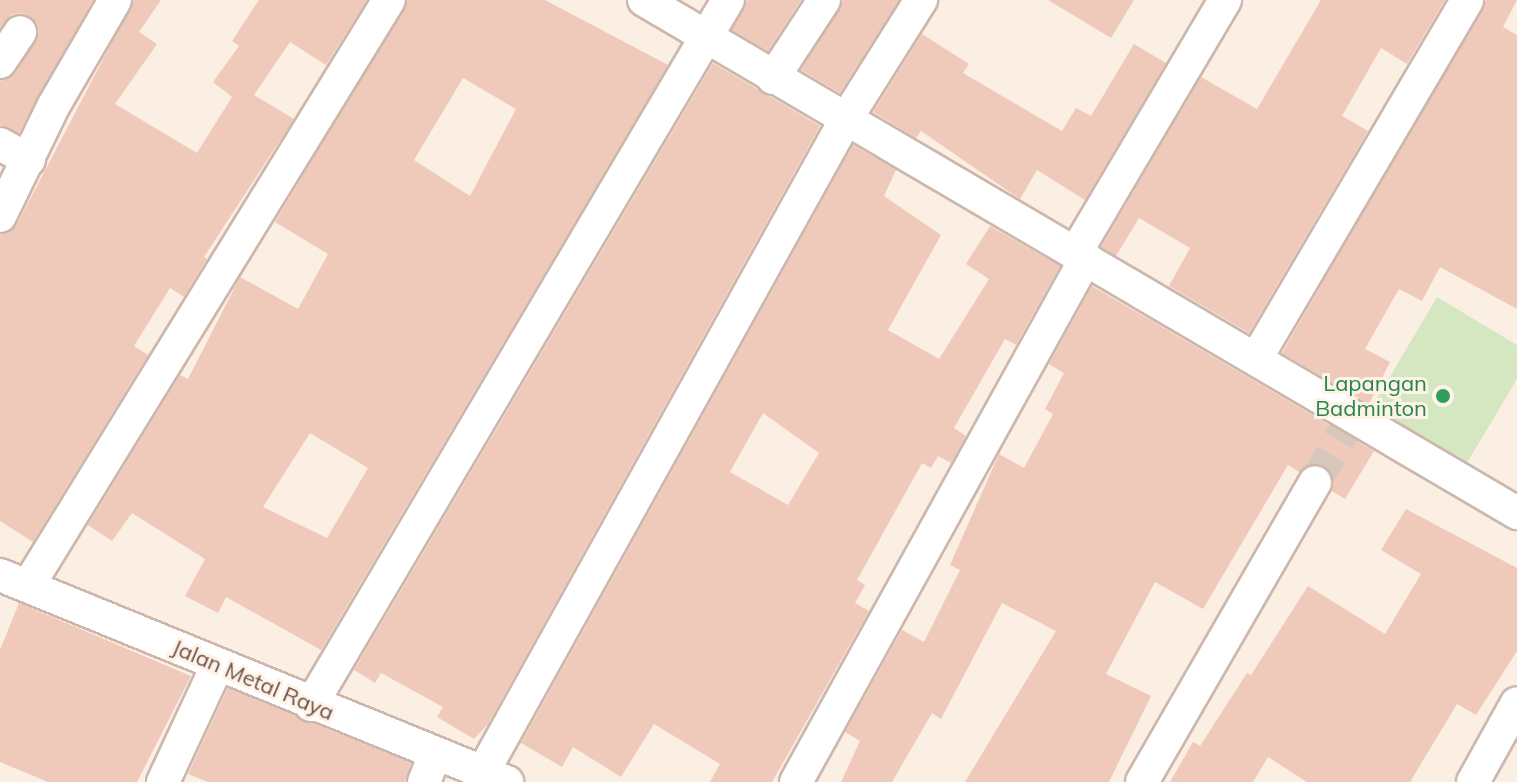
<!DOCTYPE html>
<style>
body{margin:0}
#map{position:relative;width:1517px;height:782px;overflow:hidden;background:#fbeee2;font-family:Mulish,sans-serif}
div>[style]{position:absolute}
[style*='--x']{left:calc(var(--x)*1px);top:calc(var(--y)*1px);width:calc(var(--w)*1px);rotate:calc(var(--a)*1deg)}
.green>*{inset:0;background:#d5e7c1}
.building>*{inset:0;background:#efcabb}
.minor-tunnel>*{height:32px;margin-top:-16px;transform-origin:0;background:repeating-linear-gradient(90deg,#d8c7bc 0 32px,transparent 0 48px)}
.roads{filter:drop-shadow(2px 0 #cdb7ac) drop-shadow(-2px 0 #cdb7ac) drop-shadow(0 2px #cdb7ac) drop-shadow(0 -2px #cdb7ac)}
.minor>*{height:32px;margin:-16px;padding:0 16px;transform-origin:16px;border-radius:16px;background:#fff}
.dots>*{width:22px;height:22px;translate:-50% -50%;box-sizing:border-box;border:4px solid #fef3e7;border-radius:50%}
span{translate:-50% -50%;white-space:nowrap;text-align:center;line-height:1.15;-webkit-text-stroke:6px #fef3e7;paint-order:stroke}
.leisure-label{font-size:22px;color:#27864d}
.right{translate:-100% -50%;text-align:right}
.street-label{font-size:22px;color:#70534a}
</style>
<div id="map">
<div class="green">
<i style="clip-path:polygon(1437px 297px,1517px 345px,1517px 379px,1464px 468px,1369px 412px)"></i>
</div>
<div class="building">
<i style="clip-path:polygon(0 0,93px 0,19px 133px,0 125px,0 81px,16px 73px,39px 32px,37px 23px,22px 13px,11px 15px,0 28px)"></i>
<i style="clip-path:polygon(134px 0,161px 0,139px 32px,157px 44px,115px 104px,197px 153px,232px 97px,213px 82px,239px 46px,232px 41px,259px 0,367px 0,326px 65px,290px 42px,254px 95px,294px 119px,204px 257px,207px 259px,184px 297px,170px 288px,134px 346px,148px 355px,33px 542px,0 521px,0 235px,17px 224px)"></i>
<i style="clip-path:polygon(evenodd,408px 0,545px 0,668px 65px,321px 650px,226px 597px,218px 613px,185px 596px,205px 559px,132px 513px,112px 541px,88px 525px,180px 375px,188px 379px,240px 277px,298px 309px,328px 254px,275px 222px,408px 0,463px 78px,516px 109px,470px 196px,414px 160px,463px 78px,408px 0,310px 433px,368px 468px,327px 538px,263px 507px,310px 433px)"></i>
<i style="clip-path:polygon(747px 0,801px 0,768px 51px,732px 30px)"></i>
<i style="clip-path:polygon(843px 0,899px 0,840px 93px,801px 70px)"></i>
<i style="clip-path:polygon(1048px 0,1134px 0,1111px 38px)"></i>
<i style="clip-path:polygon(1321px 0,1445px 0,1407px 64px,1381px 48px,1342px 116px,1368px 131px,1249px 333px,1169px 286px,1190px 248px,1139px 218px,1116px 256px,1101px 247px,1201px 77px,1257px 109px)"></i>
<i style="clip-path:polygon(1486px 0,1517px 0,1503px 27px,1517px 35px,1517px 309px,1440px 267px,1422px 301px,1399px 289px,1365px 349px,1390px 362px,1369px 404px,1282px 353px)"></i>
<i style="clip-path:polygon(922px 34px,969px 64px,963px 73px,1062px 131px,1076px 108px,1091px 116px,1134px 44px,1166px 63px,1085px 200px,1037px 170px,1020px 199px,921px 131px,916px 138px,873px 112px)"></i>
<i style="clip-path:polygon(713px 63px,820px 126px,488px 724px,474px 739px,437px 717px,443px 707px,381px 673px,375px 683px,354px 670px)"></i>
<i style="clip-path:polygon(evenodd,853px 145px,896px 170px,884px 196px,941px 235px,888px 330px,939px 359px,989px 279px,966px 264px,990px 226px,1060px 266px,1016px 345px,1005px 339px,954px 428px,966px 436px,951px 463px,938px 456px,931px 468px,922px 463px,857px 580px,865px 585px,855px 603px,869px 611px,772px 782px,710px 782px,720px 764px,654px 724px,621px 777px,573px 747px,562px 767px,521px 743px,853px 145px,763px 413px,819px 453px,788px 505px,730px 472px,763px 413px)"></i>
<i style="clip-path:polygon(1092px 286px,1374px 451px,1345px 499px,1332px 491px,1334px 481px,1325px 466px,1314px 463px,1299px 472px,1288px 465px,1203px 609px,1155px 582px,1106px 674px,1151px 696px,1109px 782px,965px 782px,1056px 631px,1002px 603px,941px 719px,932px 713px,892px 782px,841px 782px,860px 741px,845px 732px,902px 630px,924px 642px,960px 570px,950px 565px,999px 454px,1024px 468px,1053px 414px,1045px 409px,1064px 373px,1049px 364px)"></i>
<i style="clip-path:polygon(1406px 509px,1517px 568px,1517px 651px,1476px 715px,1457px 704px,1410px 782px,1307px 782px,1268px 757px,1253px 782px,1170px 782px,1193px 742px,1200px 746px,1247px 673px,1251px 675px,1308px 586px,1385px 634px,1421px 574px,1381px 550px)"></i>
<i style="clip-path:polygon(19px 603px,191px 676px,137px 782px,48px 782px,0 762px,0 650px)"></i>
<i style="clip-path:polygon(228px 688px,411px 763px,405px 782px,208px 782px,188px 774px)"></i>
</div>
<div class="minor-tunnel">
<i style="--x:1315;--y:482;--w:60;--a:-60"></i>
</div>
<div class="roads">
<div class="minor">
<i style="--x:644;--y:0;--w:1013;--a:30.44"></i>
<i style="--x:0;--y:62;--w:36;--a:-56"></i>
<i style="--x:773;--y:78;--w:93;--a:-56.8"></i>
<i style="--x:0;--y:144;--w:33;--a:29"></i>
<i style="--x:0;--y:216;--w:123;--a:-64.1"></i>
<i style="--x:54;--y:105;--w:121;--a:-59.8"></i>
<i style="--x:1076;--y:252;--w:293;--a:-59.4"></i>
<i style="--x:1257;--y:357;--w:414;--a:-59.5"></i>
<i style="--x:0;--y:575;--w:548;--a:22.21"></i>
<i style="--x:28;--y:586;--w:688;--a:-58.37"></i>
<i style="--x:311;--y:705;--w:819;--a:-59.4"></i>
<i style="--x:483;--y:772;--w:747;--a:-60.93"></i>
<i style="--x:846;--y:119;--w:141;--a:-57.8"></i>
<i style="--x:163;--y:782;--w:128;--a:-65"></i>
<i style="--x:424;--y:782;--w:29;--a:-68"></i>
<i style="--x:796;--y:782;--w:599;--a:-61.04"></i>
<i style="--x:1142;--y:782;--w:346;--a:-60"></i>
<i style="--x:1473;--y:782;--w:90;--a:-60.9"></i>
</div>
</div>
<div class="dots">
<i style="left:1443px;top:396px;background:#2e9e5b"></i>
</div>
<div class="leisure-label">
<span class="right" style="left:1427px;top:396px">Lapangan<br>Badminton</span>
</div>
<div class="street-label">
<span style="left:253px;top:680px;rotate:23deg">Jalan Metal Raya</span>
</div>
</div>
